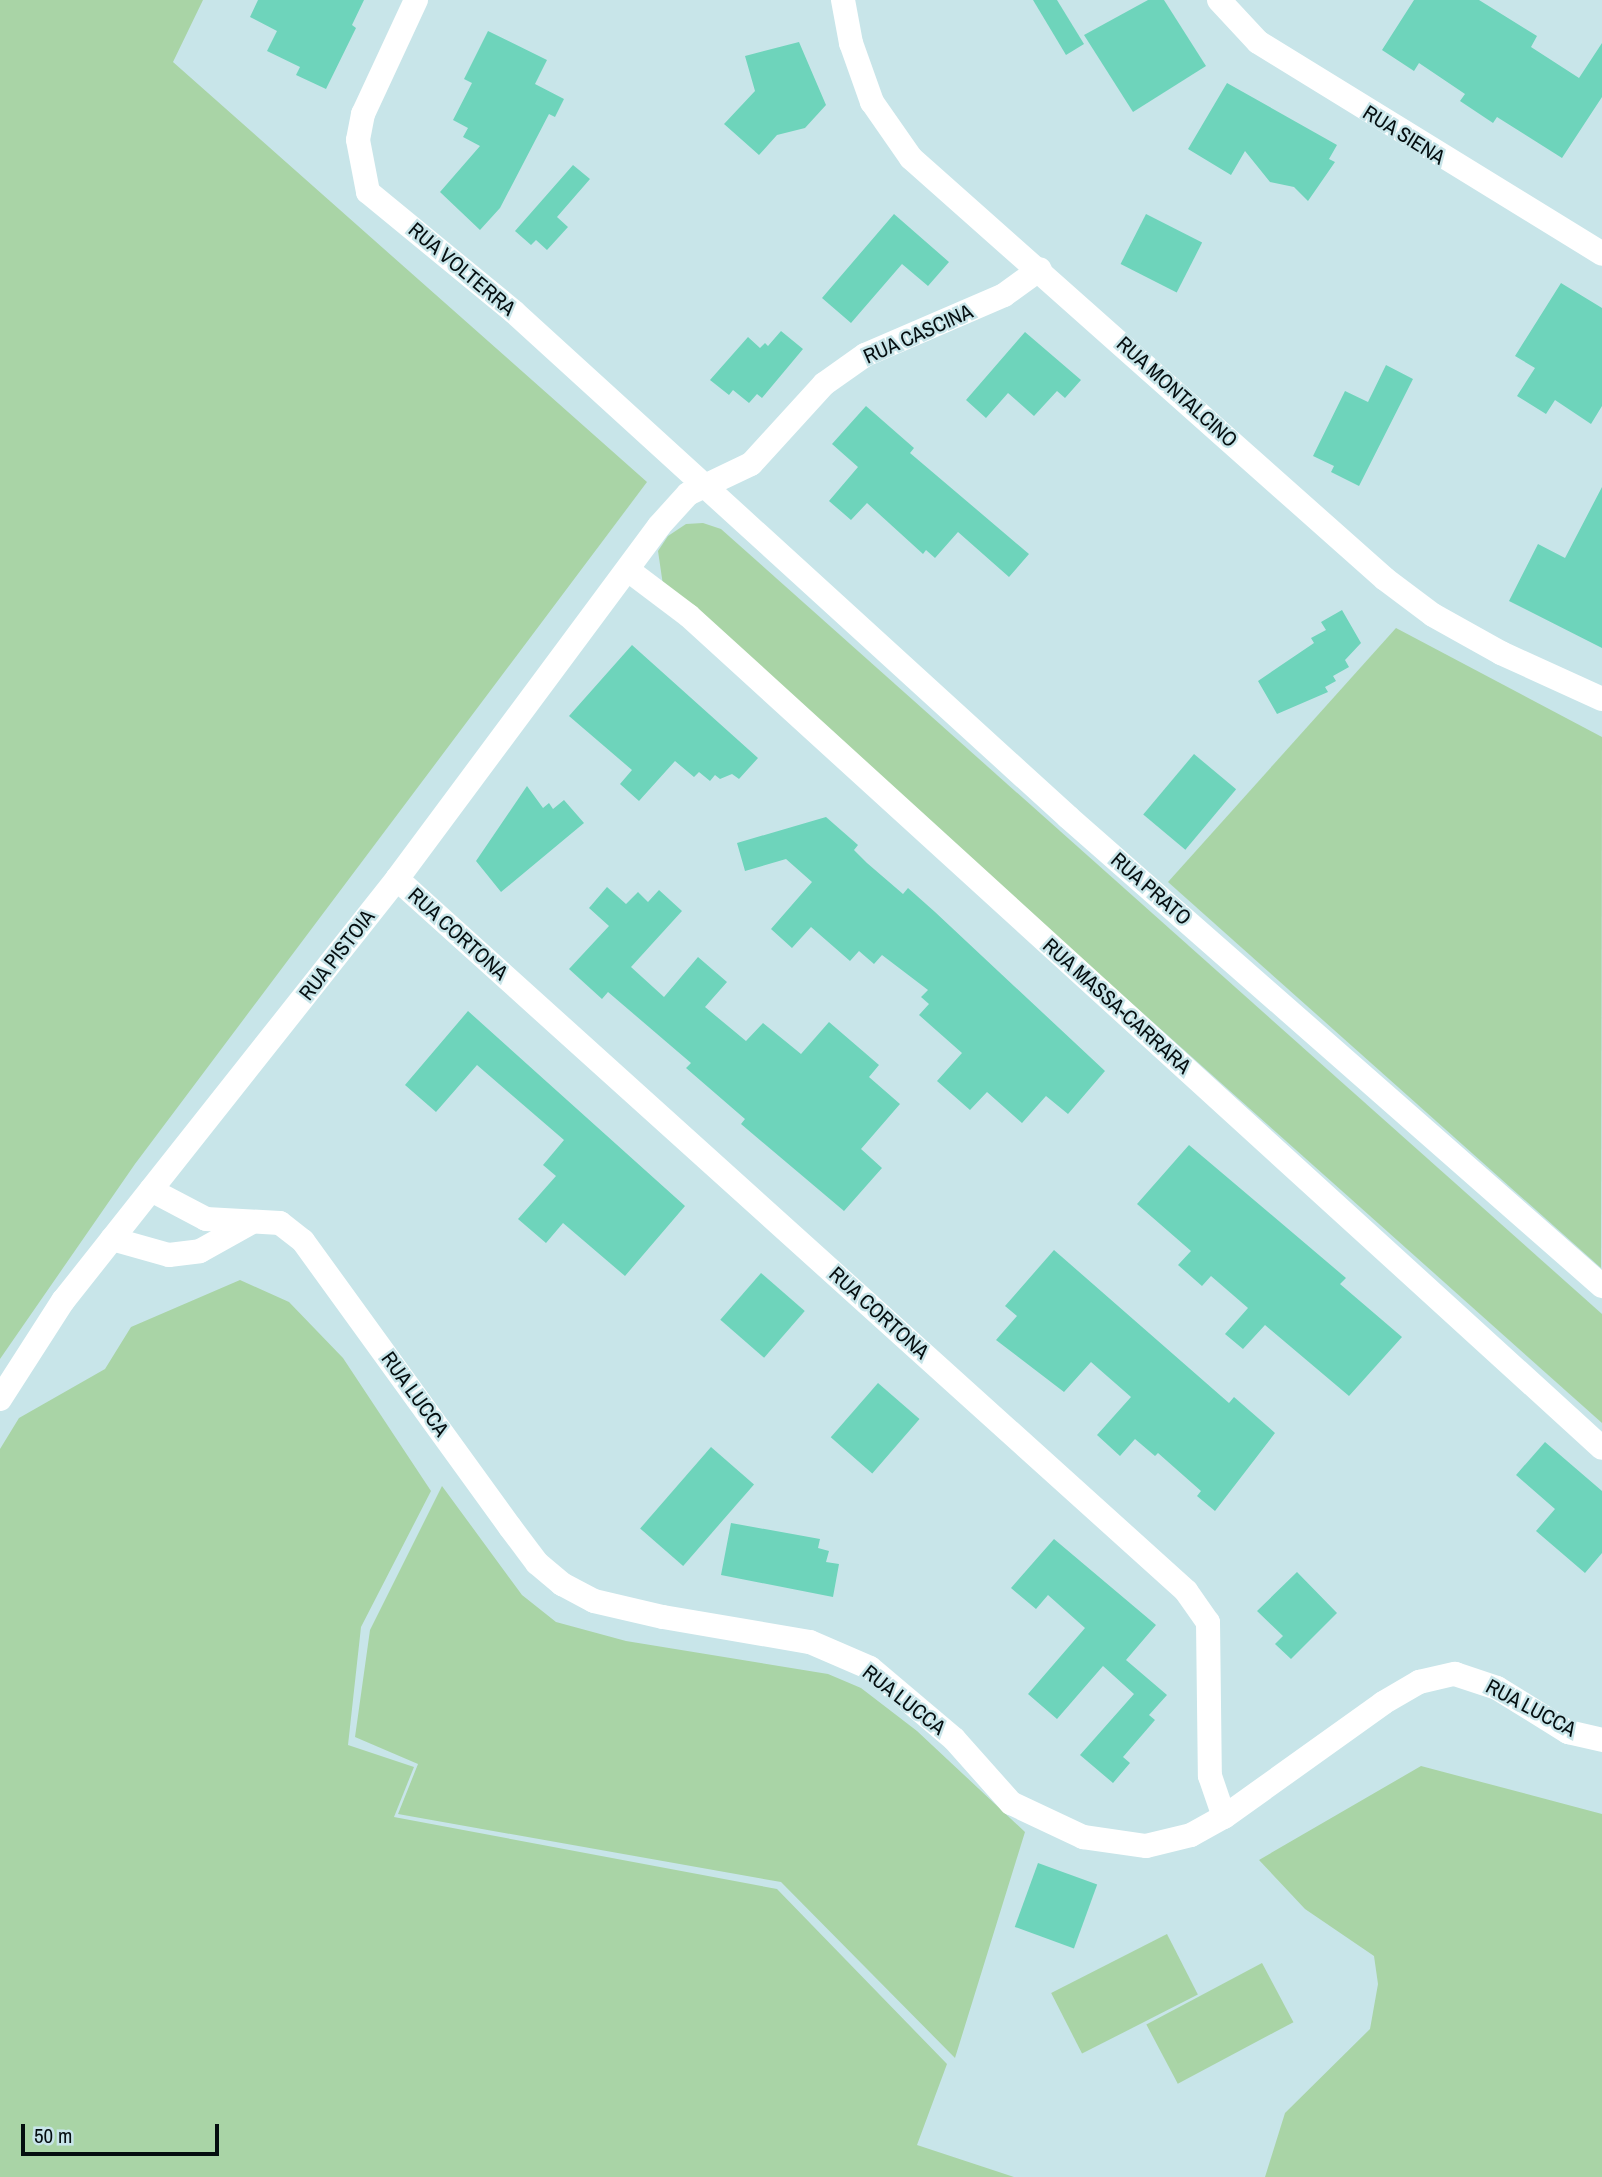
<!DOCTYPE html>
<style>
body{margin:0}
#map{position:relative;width:1602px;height:2177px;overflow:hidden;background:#c8e5e9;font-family:"Archivo Narrow",sans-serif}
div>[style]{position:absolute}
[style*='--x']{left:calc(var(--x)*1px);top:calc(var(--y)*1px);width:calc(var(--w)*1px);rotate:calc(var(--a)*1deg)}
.green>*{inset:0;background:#a9d4a6;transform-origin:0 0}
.building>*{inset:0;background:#6ed4bb;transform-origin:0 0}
.minor>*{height:24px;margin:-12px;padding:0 12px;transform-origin:12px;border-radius:12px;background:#fff}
span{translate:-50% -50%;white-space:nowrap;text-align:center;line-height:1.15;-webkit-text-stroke:5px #c8e5e9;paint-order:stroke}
.street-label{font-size:21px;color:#050e10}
.scale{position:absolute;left:21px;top:2124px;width:198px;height:32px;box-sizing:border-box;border:4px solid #050e10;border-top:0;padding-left:9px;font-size:21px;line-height:24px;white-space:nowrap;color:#050e10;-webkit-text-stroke:5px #c8e5e9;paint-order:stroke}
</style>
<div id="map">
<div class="green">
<i style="clip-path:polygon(0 0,203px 0,173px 62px,647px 482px,135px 1164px,0 1359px)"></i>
<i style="clip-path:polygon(703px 523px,721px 529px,1602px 1314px,1602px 1423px,663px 585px,658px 551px,668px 536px,686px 524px)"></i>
<i style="clip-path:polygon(1396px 628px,1602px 737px,1601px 1268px,1168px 882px)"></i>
<i style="clip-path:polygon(240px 1280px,289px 1302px,343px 1358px,431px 1491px,361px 1627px,348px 1745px,414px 1767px,394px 1817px,777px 1889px,947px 2064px,917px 2145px,1014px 2177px,0 2177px,0 1449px,19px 1418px,105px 1369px,131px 1327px)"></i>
<i style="clip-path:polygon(442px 1486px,522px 1595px,556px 1622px,626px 1641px,828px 1674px,861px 1688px,917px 1731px,1025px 1832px,955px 2058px,781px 1882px,398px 1814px,418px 1764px,355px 1737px,370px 1630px)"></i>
<i style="clip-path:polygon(1421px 1766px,1602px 1814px,1602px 2177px,1265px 2177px,1285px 2113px,1370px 2029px,1378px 1984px,1374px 1956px,1305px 1909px,1259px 1860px)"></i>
<i style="left:1167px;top:1934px;width:68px;height:130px;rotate:63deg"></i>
<i style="left:1262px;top:1963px;width:67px;height:131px;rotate:62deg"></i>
</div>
<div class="building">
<i style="clip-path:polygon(258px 0,364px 0,352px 25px,356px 28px,326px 89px,296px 75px,300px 67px,267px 51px,277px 31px,250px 17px)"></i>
<i style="clip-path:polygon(1033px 0,1057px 0,1084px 44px,1066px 55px)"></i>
<i style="clip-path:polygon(1148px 0,1164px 0,1206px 66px,1133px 112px,1084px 35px)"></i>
<i style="clip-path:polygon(1414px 0,1479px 0,1537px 36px,1531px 47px,1579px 78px,1602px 43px,1602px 97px,1562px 158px,1497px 117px,1493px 123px,1460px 101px,1465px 94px,1419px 63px,1414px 71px,1382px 50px)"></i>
<i style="clip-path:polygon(488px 31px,547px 60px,535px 84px,564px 99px,555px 117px,549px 114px,500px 208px,480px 230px,440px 192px,480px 146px,463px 137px,468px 128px,453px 120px,472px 83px,464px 79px)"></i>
<i style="clip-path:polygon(799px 42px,826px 105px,805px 128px,777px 135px,759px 155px,724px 124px,755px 91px,745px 56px)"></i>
<i style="clip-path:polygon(1227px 83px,1337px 145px,1329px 159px,1335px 162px,1308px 201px,1294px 187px,1270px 182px,1245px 151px,1231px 175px,1188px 149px)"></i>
<i style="clip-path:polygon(573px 165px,590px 179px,557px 217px,568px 227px,547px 250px,536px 240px,531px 245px,515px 231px)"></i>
<i style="clip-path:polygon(894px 214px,949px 262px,928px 286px,902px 264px,851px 323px,822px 298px)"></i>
<i style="left:1146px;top:214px;width:63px;height:56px;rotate:27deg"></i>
<i style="clip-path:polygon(1561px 283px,1602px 308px,1602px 406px,1591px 424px,1555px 400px,1546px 414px,1517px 396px,1535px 368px,1515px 356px)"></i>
<i style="clip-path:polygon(781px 331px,803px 349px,762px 398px,757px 394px,749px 403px,733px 390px,729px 395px,710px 380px,748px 337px,760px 348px,765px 343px,768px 346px)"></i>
<i style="clip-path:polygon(1025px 332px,1081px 380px,1065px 398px,1057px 391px,1034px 416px,1008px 393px,986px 418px,966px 400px)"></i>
<i style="clip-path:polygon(1386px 365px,1413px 379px,1359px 486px,1331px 472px,1334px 466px,1313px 456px,1345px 391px,1368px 402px)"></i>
<i style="clip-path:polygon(866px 406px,914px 448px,910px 453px,1029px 554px,1009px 577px,958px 532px,935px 558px,926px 550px,923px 554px,867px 503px,851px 520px,829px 501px,858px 467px,832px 444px)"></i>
<i style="clip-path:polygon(1602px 487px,1602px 648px,1509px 601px,1538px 544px,1565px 558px)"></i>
<i style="clip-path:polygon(1342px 610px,1361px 643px,1345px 660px,1349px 667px,1333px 676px,1336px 681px,1325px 687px,1328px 692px,1277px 714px,1258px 681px,1314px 643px,1311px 638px,1326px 630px,1321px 622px)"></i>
<i style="clip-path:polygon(632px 645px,758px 758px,739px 779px,732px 774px,720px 779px,715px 775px,710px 781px,699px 772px,694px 777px,675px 761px,639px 801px,620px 784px,632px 770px,569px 716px)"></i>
<i style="left:1194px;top:754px;width:55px;height:79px;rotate:40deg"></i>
<i style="clip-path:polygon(527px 786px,543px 808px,549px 803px,553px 809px,564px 800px,584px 823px,501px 892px,476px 861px)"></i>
<i style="clip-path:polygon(826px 817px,858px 845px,854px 850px,867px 863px,903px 894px,908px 888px,935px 912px,1105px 1071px,1068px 1114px,1046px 1096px,1022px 1123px,987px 1092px,970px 1110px,937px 1081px,962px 1053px,919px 1015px,929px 1004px,921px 997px,928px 990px,882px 955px,874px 964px,859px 951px,850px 961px,811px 927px,792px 948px,771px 929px,812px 882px,786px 859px,745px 871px,737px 843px)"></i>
<i style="clip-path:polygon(607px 887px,626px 904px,638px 892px,648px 902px,659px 890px,682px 911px,631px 967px,664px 997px,698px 957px,727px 982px,705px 1007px,746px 1041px,763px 1023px,801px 1054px,829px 1022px,879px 1065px,869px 1077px,900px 1104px,861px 1149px,882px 1168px,844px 1211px,741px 1124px,745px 1119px,686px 1068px,691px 1063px,608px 992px,602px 999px,569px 969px,609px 926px,589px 908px)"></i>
<i style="clip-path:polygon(468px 1011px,685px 1206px,625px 1276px,563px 1223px,546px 1243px,518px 1219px,556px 1176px,543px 1165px,564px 1140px,477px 1065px,436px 1112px,405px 1085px)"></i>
<i style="clip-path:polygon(1189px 1145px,1346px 1278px,1340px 1284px,1402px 1337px,1349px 1396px,1265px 1325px,1243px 1349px,1225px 1334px,1248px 1308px,1211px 1276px,1202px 1286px,1178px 1265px,1191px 1251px,1137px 1204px)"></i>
<i style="clip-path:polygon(1054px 1250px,1229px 1403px,1234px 1397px,1275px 1433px,1215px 1511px,1197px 1496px,1201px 1491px,1158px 1453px,1155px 1456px,1135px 1439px,1120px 1456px,1097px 1435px,1131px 1397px,1091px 1362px,1064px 1392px,996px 1340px,1017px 1316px,1005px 1306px)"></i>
<i style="left:761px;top:1273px;width:58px;height:62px;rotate:41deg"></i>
<i style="left:878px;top:1383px;width:55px;height:72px;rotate:41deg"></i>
<i style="clip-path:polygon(1545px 1442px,1602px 1491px,1602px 1553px,1585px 1573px,1536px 1531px,1555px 1509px,1516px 1475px)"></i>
<i style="left:711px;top:1447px;width:57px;height:108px;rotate:41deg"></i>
<i style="clip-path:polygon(731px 1523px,820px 1539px,818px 1548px,829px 1551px,826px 1562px,839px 1564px,833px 1597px,721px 1575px)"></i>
<i style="clip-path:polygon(1054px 1539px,1156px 1625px,1126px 1660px,1167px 1695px,1149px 1715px,1155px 1720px,1123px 1757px,1130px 1763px,1113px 1783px,1080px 1755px,1134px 1694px,1103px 1666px,1057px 1719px,1028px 1694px,1085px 1628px,1048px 1595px,1036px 1609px,1011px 1588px)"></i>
<i style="clip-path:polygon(1297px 1572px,1337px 1613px,1291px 1659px,1275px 1644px,1283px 1636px,1257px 1611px)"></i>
<i style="left:1038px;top:1863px;width:63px;height:68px;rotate:20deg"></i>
</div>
<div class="minor">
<i style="--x:416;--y:0;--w:126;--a:114.9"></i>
<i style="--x:363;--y:114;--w:26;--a:101"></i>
<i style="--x:358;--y:140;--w:53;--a:79.1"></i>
<i style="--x:368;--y:192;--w:189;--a:39.4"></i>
<i style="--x:514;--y:312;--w:750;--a:42.35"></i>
<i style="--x:1068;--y:817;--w:711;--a:41.29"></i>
<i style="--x:843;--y:0;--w:44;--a:79.5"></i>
<i style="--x:851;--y:43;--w:63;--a:70.4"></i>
<i style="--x:872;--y:102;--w:68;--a:55.1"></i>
<i style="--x:911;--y:158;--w:634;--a:41.61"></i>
<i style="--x:1385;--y:579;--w:60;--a:36.9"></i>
<i style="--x:1433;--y:615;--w:78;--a:29.2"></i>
<i style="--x:1501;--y:653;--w:111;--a:24.5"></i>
<i style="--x:1219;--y:0;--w:57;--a:47.1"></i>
<i style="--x:1258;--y:42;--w:404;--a:31.6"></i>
<i style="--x:628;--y:570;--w:76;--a:37"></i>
<i style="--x:689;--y:616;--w:1235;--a:42.34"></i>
<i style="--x:397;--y:879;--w:1063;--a:42.06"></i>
<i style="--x:1186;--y:1591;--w:38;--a:55"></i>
<i style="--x:1208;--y:1622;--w:154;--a:89.3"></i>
<i style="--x:1210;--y:1776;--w:43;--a:71.1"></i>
<i style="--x:151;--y:1190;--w:62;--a:27.8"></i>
<i style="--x:206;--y:1219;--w:74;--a:3.1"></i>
<i style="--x:280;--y:1223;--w:29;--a:38"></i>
<i style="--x:303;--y:1241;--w:353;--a:54.1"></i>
<i style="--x:510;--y:1527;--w:45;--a:53.1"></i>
<i style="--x:537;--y:1563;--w:33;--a:40"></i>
<i style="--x:562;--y:1584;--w:36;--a:28"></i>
<i style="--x:594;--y:1601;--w:71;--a:13.1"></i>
<i style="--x:663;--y:1617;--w:149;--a:9.7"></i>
<i style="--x:810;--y:1642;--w:65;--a:23.4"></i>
<i style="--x:870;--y:1668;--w:110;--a:40.2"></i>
<i style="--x:954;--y:1739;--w:86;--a:48.3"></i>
<i style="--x:1011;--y:1803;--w:80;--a:25.3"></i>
<i style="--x:1083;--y:1837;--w:64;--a:8.1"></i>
<i style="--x:1146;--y:1846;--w:46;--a:-13.7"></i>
<i style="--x:1191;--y:1835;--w:38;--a:-29"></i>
<i style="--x:1224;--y:1817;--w:196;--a:-35.6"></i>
<i style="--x:1383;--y:1703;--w:42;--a:-30.3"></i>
<i style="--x:1419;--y:1682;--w:37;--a:-13"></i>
<i style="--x:1455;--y:1674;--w:44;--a:18.4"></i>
<i style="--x:1497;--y:1688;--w:84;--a:31.8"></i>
<i style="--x:1568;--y:1732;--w:35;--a:13"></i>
<i style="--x:112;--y:1239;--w:59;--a:15.7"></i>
<i style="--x:169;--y:1255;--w:31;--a:-7"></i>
<i style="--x:200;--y:1251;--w:57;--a:-29.2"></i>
<i style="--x:0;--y:1399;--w:117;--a:-57.3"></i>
<i style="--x:63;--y:1301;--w:538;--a:-51.64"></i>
<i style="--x:397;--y:879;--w:440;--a:-53.4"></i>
<i style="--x:659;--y:526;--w:43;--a:-47.8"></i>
<i style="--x:688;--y:494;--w:70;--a:-25.5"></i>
<i style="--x:751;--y:464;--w:108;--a:-47.6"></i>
<i style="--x:824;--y:384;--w:50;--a:-35.3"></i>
<i style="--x:865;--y:355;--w:151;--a:-23.3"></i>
<i style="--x:1004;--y:295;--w:44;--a:-35.8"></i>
</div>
<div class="street-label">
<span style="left:1404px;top:135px;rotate:32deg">RUA SIENA</span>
<span style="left:462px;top:269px;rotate:40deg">RUA VOLTERRA</span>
<span style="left:918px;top:334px;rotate:-24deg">RUA CASCINA</span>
<span style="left:1177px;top:392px;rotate:42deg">RUA MONTALCINO</span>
<span style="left:1151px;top:889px;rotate:41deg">RUA PRATO</span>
<span style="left:458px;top:934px;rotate:42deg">RUA CORTONA</span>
<span style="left:337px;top:955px;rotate:-52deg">RUA PISTOIA</span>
<span style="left:1117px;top:1006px;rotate:42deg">RUA MASSA-CARRARA</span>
<span style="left:879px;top:1313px;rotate:42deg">RUA CORTONA</span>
<span style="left:415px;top:1394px;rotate:54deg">RUA LUCCA</span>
<span style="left:904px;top:1700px;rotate:38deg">RUA LUCCA</span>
<span style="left:1531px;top:1708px;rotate:28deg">RUA LUCCA</span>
</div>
<div class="scale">50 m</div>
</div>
